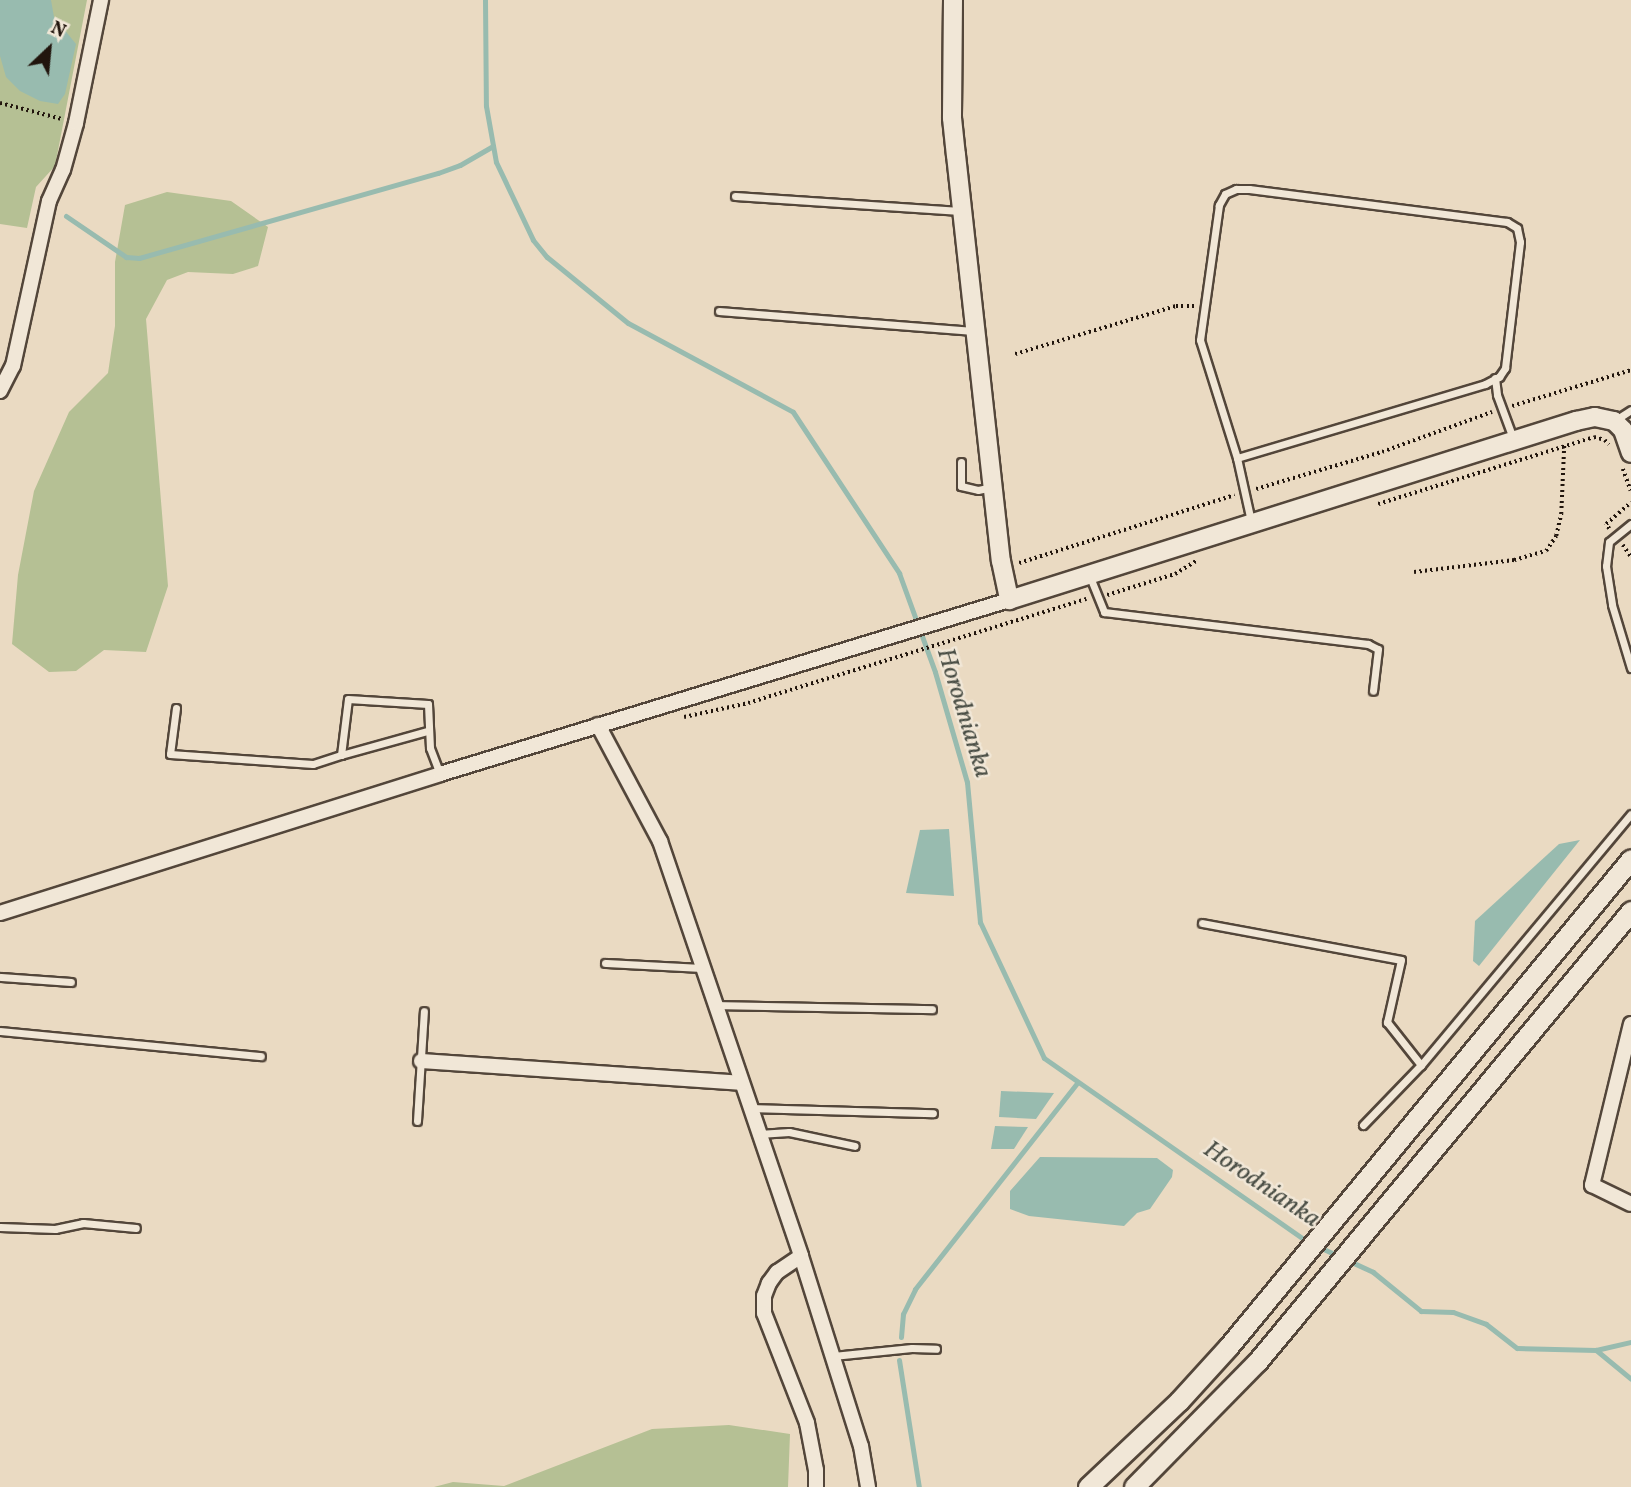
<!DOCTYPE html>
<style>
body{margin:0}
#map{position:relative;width:1631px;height:1487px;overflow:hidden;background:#eadac2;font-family:Vollkorn,serif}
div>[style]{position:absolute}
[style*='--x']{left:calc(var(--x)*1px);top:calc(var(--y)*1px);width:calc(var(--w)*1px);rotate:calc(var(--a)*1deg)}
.green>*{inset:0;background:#b5c094}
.water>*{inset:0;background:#98bbaf}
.stream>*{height:5px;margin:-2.5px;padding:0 2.5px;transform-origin:2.5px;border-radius:2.5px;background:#98bbaf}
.path>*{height:3.5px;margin-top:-1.75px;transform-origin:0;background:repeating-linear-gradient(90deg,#21150d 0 2px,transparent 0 5.5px)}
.roads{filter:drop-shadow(2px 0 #53463a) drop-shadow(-2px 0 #53463a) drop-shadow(0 2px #53463a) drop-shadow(0 -2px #53463a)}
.service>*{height:7px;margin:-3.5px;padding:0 3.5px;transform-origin:3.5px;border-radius:3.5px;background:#f1e7d7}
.minor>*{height:14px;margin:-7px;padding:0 7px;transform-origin:7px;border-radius:7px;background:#f1e7d7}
.tertiary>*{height:18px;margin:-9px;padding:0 9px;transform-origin:9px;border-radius:9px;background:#f1e7d7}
.secondary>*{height:19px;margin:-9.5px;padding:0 9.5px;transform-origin:9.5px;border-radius:9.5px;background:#f1e7d7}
span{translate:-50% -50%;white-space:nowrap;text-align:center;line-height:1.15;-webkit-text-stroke:5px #f1e7d7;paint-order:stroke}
.water-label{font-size:26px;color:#4b4f46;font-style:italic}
.north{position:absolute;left:14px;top:14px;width:70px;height:70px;-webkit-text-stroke:5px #f1e7d7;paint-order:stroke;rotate:26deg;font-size:19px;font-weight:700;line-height:28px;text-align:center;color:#21150d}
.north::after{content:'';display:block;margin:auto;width:24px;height:32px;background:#21150d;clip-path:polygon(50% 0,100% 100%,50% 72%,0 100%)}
</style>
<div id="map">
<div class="green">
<i style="clip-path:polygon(0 0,87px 0,55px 166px,36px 187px,27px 228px,0 224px)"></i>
<i style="clip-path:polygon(167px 192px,231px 201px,268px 227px,258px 266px,233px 274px,188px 272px,167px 280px,146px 319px,168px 586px,146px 652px,104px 650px,76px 671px,49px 672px,12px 644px,18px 575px,34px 491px,69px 412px,108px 373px,115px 326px,115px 262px,125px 205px)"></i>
<i style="clip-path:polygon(729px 1425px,790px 1434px,788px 1487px,434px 1487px,453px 1482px,504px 1486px,652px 1429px)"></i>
</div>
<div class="water">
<i style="clip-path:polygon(0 0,51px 0,54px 17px,76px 44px,65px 94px,58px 104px,40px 101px,20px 91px,6px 77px,0 56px)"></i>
<i style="clip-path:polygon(949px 829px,954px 896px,906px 893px,920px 830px)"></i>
<i style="clip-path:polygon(1580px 840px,1479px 966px,1473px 961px,1475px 921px,1559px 844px)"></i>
<i style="clip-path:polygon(1001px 1091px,1054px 1093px,1036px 1119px,999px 1117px)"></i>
<i style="clip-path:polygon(995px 1126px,1028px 1127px,1014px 1149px,991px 1149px)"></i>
<i style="clip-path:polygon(1040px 1157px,1157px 1158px,1173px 1170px,1172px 1177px,1150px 1209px,1137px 1213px,1124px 1226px,1029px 1216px,1010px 1209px,1010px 1191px)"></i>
</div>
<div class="stream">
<i style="--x:485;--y:0;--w:106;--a:89.5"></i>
<i style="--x:486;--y:106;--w:57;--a:79.9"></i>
<i style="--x:496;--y:162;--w:86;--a:64.6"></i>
<i style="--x:533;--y:240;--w:22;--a:51"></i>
<i style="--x:547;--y:257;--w:104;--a:39.2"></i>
<i style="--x:628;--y:323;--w:187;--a:28.3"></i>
<i style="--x:793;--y:412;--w:193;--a:56.6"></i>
<i style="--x:899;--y:573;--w:105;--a:70"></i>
<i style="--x:935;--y:672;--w:115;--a:73.8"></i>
<i style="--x:967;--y:782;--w:141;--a:84.7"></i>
<i style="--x:980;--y:922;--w:150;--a:64.8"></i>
<i style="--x:1044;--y:1058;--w:322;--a:34.9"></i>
<i style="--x:66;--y:216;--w:73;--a:34.3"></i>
<i style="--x:126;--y:257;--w:13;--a:4"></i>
<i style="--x:139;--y:258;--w:311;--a:-15.9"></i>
<i style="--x:438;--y:173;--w:23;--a:-20"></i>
<i style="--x:460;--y:165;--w:38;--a:-30"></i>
<i style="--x:1317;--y:1246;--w:62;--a:24.9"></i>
<i style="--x:1373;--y:1272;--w:62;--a:39.1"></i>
<i style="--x:1421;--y:1311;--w:32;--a:2"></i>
<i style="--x:1453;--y:1312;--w:35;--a:20"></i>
<i style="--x:1486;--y:1324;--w:39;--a:38"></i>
<i style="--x:1517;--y:1348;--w:79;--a:1.5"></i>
<i style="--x:1596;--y:1350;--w:36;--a:-13"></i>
<i style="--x:901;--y:1337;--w:23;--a:-85"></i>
<i style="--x:903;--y:1314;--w:28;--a:-64"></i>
<i style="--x:915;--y:1289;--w:263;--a:-51.8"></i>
<i style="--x:1596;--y:1350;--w:45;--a:39.6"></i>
<i style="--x:899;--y:1360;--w:129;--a:81.1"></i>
</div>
<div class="path">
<i style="--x:0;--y:103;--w:64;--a:14.5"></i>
<i style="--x:1015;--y:354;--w:168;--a:-16.6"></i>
<i style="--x:1176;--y:306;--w:18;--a:0"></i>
<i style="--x:1512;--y:406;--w:124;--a:-16.8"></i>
<i style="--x:1623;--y:469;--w:23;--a:70"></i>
<i style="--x:1256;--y:489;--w:131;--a:-16.4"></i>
<i style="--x:1382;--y:452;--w:117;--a:-20"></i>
<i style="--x:1378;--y:504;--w:226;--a:-17.2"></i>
<i style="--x:1594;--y:437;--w:11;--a:15"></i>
<i style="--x:1605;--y:440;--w:6;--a:51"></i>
<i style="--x:1609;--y:529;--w:6;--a:-121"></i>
<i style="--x:1606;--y:524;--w:33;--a:-41"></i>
<i style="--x:1623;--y:545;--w:14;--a:56"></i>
<i style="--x:1019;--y:563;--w:226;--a:-17.5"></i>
<i style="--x:1414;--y:572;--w:101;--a:-6.8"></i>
<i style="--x:1514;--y:560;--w:33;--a:-16"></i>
<i style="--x:1546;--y:551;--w:18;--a:-56"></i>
<i style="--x:1556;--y:536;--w:23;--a:-77"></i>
<i style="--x:1561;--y:514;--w:68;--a:-87.5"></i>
<i style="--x:1107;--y:595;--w:71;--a:-17.2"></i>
<i style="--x:1175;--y:574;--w:26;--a:-32"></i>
<i style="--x:684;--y:717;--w:66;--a:-12.3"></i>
<i style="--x:748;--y:703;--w:354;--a:-17.1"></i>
</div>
<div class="roads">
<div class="service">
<i style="--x:735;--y:196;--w:226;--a:3.8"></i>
<i style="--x:719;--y:311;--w:255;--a:4.5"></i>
<i style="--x:1495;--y:378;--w:17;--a:83"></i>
<i style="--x:1497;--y:395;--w:49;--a:69.7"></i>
<i style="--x:1614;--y:421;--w:20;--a:-33"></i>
<i style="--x:1237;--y:458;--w:259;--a:-16.6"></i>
<i style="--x:1485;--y:384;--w:16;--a:-27"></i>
<i style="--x:1499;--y:377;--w:11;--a:-56"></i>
<i style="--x:1505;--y:368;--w:127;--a:-83.2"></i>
<i style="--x:1520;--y:242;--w:14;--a:-102"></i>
<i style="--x:1517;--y:228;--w:12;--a:-149"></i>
<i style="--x:1507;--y:222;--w:260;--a:-172.7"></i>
<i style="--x:1249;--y:189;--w:13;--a:180"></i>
<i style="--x:1236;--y:189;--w:12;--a:156"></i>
<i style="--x:1225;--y:194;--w:13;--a:119"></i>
<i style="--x:1219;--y:205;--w:136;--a:98"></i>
<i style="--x:1200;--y:340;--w:124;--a:72.6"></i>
<i style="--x:1237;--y:458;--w:65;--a:77.5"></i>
<i style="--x:961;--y:462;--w:24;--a:90"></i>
<i style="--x:961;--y:486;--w:17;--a:13"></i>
<i style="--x:978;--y:490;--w:14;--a:-12"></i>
<i style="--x:1631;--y:524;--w:28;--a:141"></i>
<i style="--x:1609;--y:542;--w:24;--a:97"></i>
<i style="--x:1606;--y:566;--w:39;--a:81"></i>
<i style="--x:1612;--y:605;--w:66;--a:73.2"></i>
<i style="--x:1090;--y:577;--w:38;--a:68"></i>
<i style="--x:1104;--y:612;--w:266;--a:6.9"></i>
<i style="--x:1368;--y:644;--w:11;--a:27"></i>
<i style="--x:1378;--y:649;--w:42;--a:96.8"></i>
<i style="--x:176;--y:708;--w:46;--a:97.4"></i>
<i style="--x:170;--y:754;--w:143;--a:4"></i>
<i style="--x:313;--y:764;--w:29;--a:-18"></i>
<i style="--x:341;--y:755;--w:56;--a:-82.9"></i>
<i style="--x:348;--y:699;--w:80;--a:3.6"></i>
<i style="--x:428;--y:704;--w:44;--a:87.4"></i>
<i style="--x:430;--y:748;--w:28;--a:69"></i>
<i style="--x:341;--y:755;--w:89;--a:-15.6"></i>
<i style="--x:1202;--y:923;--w:202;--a:10.5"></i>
<i style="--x:1401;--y:960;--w:64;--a:102.7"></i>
<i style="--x:1387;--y:1022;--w:55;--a:51.7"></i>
<i style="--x:605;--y:963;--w:98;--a:2.9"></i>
<i style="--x:0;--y:977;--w:71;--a:4"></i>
<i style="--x:716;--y:1005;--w:216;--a:1.1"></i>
<i style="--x:0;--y:1031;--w:262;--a:5.5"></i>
<i style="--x:749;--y:1108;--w:184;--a:1.6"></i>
<i style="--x:417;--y:1121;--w:110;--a:-86.4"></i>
<i style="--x:1363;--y:1125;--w:83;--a:-46"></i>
<i style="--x:1421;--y:1065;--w:327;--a:-50.1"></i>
<i style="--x:759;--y:1134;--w:30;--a:-4"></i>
<i style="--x:789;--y:1132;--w:67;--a:12"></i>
<i style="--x:0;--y:1227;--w:55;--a:2.1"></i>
<i style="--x:55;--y:1229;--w:29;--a:-12"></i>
<i style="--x:83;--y:1223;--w:53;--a:5.4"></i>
<i style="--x:833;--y:1356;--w:79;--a:-5.8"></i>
<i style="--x:912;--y:1348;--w:24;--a:2"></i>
</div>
<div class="minor">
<i style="--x:0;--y:391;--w:28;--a:-63"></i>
<i style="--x:13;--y:366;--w:169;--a:-77.7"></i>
<i style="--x:49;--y:201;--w:34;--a:-66"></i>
<i style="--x:63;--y:170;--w:49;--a:-74.5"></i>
<i style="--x:76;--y:123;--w:126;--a:-78.5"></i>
<i style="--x:598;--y:725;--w:132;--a:61.9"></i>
<i style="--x:660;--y:841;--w:438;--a:71.2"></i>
<i style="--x:801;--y:1256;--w:29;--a:146"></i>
<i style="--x:777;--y:1272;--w:14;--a:126"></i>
<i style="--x:769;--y:1283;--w:14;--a:111"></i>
<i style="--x:764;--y:1296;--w:17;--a:90"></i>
<i style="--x:764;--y:1313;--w:118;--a:68.6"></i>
<i style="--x:807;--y:1423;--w:48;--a:79.2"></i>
<i style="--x:816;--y:1470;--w:17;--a:90"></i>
<i style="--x:0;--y:913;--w:461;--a:-17.5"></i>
<i style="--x:440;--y:774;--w:595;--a:-17"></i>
<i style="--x:1631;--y:1024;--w:166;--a:103.6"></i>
<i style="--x:1592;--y:1185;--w:43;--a:26"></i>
<i style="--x:421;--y:1061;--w:320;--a:3.9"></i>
<i style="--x:801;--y:1256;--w:199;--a:72.5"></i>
<i style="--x:861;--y:1446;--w:42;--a:80.3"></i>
</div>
<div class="tertiary">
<i style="--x:953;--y:0;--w:118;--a:90.5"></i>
<i style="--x:952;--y:118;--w:37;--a:84"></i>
<i style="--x:956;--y:155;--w:408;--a:83.7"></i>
<i style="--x:1001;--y:561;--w:40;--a:78"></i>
<i style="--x:1009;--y:600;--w:595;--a:-17.52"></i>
<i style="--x:1576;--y:421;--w:19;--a:-12"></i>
<i style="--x:1595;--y:417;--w:19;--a:12"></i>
<i style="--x:1614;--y:421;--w:13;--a:45"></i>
<i style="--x:1623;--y:430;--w:24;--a:71"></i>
</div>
<div class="secondary">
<i style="--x:1088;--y:1487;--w:125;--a:-43.4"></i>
<i style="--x:1179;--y:1401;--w:74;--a:-47.7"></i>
<i style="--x:1229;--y:1346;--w:631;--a:-50.46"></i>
<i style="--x:1134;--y:1487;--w:175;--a:-45.5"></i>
<i style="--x:1257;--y:1362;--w:586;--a:-50.33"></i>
</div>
</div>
<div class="water-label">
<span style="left:963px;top:713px;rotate:73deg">Horodnianka</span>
<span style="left:1261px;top:1185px;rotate:34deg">Horodnianka</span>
</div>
<div class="north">N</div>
</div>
